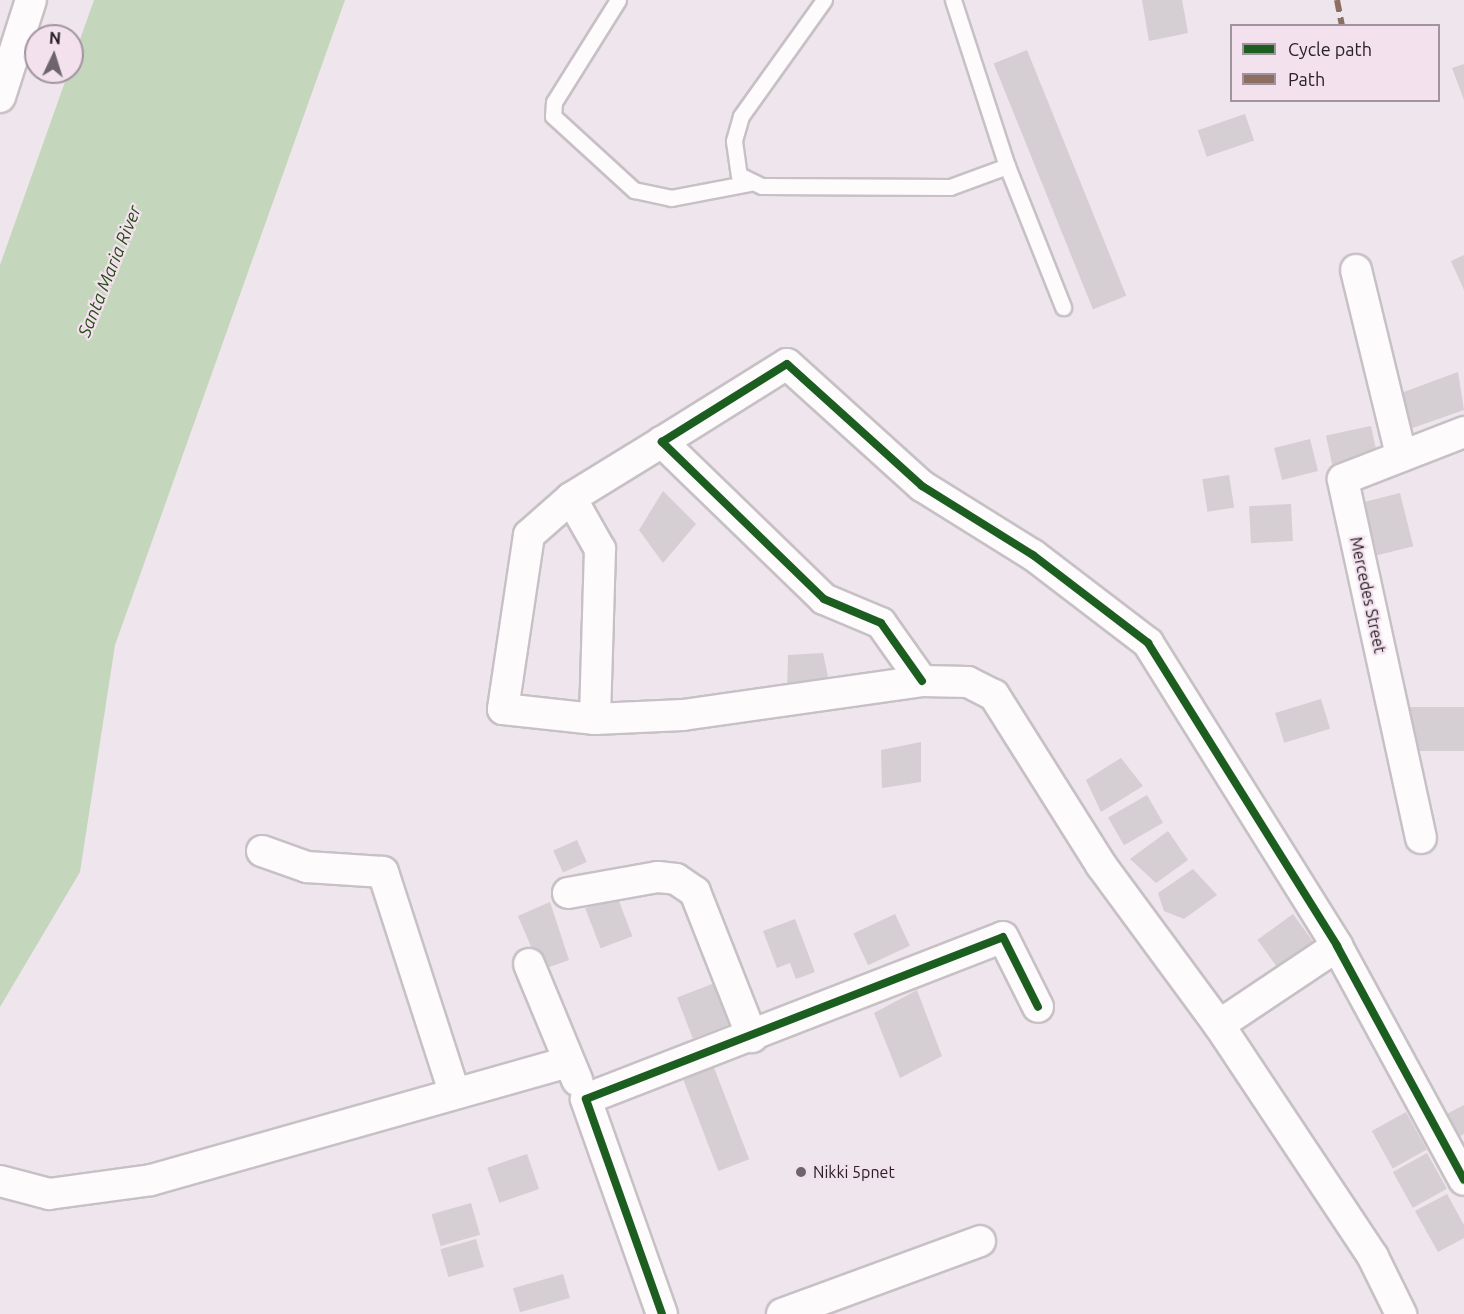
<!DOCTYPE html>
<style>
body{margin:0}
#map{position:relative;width:1464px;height:1314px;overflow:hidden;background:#efe5ec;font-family:Ubuntu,sans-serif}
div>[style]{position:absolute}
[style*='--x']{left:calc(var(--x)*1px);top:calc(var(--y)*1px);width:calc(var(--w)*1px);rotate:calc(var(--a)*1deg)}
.water>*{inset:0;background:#c4d6bc}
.building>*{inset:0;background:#d5ced3;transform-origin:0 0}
.roads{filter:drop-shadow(2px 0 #c7c0c5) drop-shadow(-2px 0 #c7c0c5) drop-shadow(0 2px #c7c0c5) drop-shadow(0 -2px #c7c0c5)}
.lane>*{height:15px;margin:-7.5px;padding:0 7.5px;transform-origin:7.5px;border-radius:7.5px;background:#fdfbfc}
.street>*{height:30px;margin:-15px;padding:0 15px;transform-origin:15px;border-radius:15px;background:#fdfbfc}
.quiet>*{height:6px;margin-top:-3px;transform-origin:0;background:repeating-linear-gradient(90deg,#8d6e63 0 12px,transparent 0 18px)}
.cycleway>*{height:8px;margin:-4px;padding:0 4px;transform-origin:4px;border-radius:4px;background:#1b5e20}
.dots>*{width:16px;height:16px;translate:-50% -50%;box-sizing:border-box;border:3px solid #f3e1ee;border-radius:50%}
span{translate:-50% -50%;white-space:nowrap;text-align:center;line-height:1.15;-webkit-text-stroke:4.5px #f3e1ee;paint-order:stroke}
.street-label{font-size:16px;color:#272025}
.poi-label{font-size:16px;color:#272025}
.left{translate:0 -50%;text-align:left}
.water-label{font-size:18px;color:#264d16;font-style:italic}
.legend{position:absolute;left:1230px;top:24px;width:210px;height:78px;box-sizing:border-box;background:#f3e1ee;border:2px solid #a1949e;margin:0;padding:8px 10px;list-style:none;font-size:18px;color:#272025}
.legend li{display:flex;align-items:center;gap:12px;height:30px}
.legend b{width:30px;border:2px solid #a1949e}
.north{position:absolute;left:24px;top:24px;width:60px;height:60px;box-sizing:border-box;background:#f3e1ee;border:2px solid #a1949e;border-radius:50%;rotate:4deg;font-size:16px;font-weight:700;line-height:24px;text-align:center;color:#272025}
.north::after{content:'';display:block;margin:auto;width:21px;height:27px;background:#6d656b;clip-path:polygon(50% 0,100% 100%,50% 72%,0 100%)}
</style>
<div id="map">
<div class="water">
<i style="clip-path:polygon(94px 0,345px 0,115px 645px,80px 872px,0 1007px,0 265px)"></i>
</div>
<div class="building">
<i style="clip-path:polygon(1142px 0,1182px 0,1188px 33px,1149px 41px)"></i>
<i style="left:1027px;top:50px;width:265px;height:36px;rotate:68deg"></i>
<i style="clip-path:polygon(1464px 64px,1464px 100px,1452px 68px)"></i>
<i style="left:1245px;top:114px;width:28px;height:50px;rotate:71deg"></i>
<i style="clip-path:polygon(1464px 255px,1464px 290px,1451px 261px)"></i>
<i style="clip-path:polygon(1458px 372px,1464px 410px,1404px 431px,1393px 396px)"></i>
<i style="left:1371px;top:426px;width:29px;height:46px;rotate:78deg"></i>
<i style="left:1310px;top:439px;width:33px;height:37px;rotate:76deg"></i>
<i style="left:1229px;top:475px;width:33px;height:27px;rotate:81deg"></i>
<i style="clip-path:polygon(663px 491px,696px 524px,663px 563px,639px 530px)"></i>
<i style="left:1400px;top:493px;width:55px;height:37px;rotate:76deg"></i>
<i style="left:1291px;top:504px;width:37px;height:42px;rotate:87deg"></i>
<i style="clip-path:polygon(823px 653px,830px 686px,787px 691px,788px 655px)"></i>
<i style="left:1321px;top:699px;width:31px;height:48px;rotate:73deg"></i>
<i style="left:1464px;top:707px;width:44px;height:54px;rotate:90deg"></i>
<i style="clip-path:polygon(921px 742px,921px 782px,882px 788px,881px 750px)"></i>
<i style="clip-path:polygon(1121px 758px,1143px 786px,1101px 812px,1086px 780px)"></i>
<i style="left:1147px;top:795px;width:32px;height:45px;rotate:60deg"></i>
<i style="clip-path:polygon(1168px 831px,1188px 860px,1156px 883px,1130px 859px)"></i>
<i style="left:577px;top:840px;width:24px;height:26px;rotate:66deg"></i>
<i style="clip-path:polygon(1193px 869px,1217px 895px,1184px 919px,1164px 911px,1158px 893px)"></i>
<i style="left:617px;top:896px;width:43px;height:34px;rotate:69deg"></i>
<i style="clip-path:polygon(550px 902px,569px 960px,541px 970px,518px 916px)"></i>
<i style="left:895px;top:914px;width:35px;height:46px;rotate:65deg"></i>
<i style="left:1293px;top:914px;width:34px;height:44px;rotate:54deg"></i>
<i style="clip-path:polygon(795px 919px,815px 972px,796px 979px,790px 963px,777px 968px,763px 931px)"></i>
<i style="left:720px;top:981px;width:44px;height:46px;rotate:69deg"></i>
<i style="clip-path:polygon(917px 990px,942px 1056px,900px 1078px,874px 1013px)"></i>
<i style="left:713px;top:1065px;width:101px;height:33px;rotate:69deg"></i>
<i style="clip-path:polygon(1464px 1105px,1464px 1134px,1451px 1141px,1439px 1118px)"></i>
<i style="left:1406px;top:1112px;width:43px;height:39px;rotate:61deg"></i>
<i style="left:1427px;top:1153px;width:41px;height:39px;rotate:61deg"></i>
<i style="left:527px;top:1154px;width:37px;height:42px;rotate:71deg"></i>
<i style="clip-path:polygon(1447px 1194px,1464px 1225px,1464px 1238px,1438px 1252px,1415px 1211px)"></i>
<i style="left:471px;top:1203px;width:33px;height:41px;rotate:74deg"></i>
<i style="left:476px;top:1239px;width:29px;height:37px;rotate:74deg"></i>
<i style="left:563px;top:1274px;width:25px;height:52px;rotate:74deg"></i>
</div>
<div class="roads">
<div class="lane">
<i style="--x:618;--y:0;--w:120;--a:122.1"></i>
<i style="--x:554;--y:102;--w:14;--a:94"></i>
<i style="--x:553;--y:116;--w:110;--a:42.4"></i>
<i style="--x:634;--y:190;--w:38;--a:12"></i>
<i style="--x:671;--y:198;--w:80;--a:-10.8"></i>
<i style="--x:824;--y:0;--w:143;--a:125.6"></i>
<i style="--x:741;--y:116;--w:26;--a:106"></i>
<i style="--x:734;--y:141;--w:34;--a:82"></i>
<i style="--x:739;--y:175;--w:25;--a:26"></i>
<i style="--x:762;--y:186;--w:188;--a:0.3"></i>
<i style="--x:950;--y:187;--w:61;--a:-20.2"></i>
<i style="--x:953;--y:0;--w:175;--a:72"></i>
<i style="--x:1007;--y:166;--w:152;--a:68.3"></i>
</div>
<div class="street">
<i style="--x:0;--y:97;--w:102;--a:-72.3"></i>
<i style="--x:1356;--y:270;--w:189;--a:76.3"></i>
<i style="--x:662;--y:442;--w:107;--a:148.4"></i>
<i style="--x:571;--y:498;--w:56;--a:138.6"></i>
<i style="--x:529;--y:535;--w:176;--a:98.5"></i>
<i style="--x:503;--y:709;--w:93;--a:6.2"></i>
<i style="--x:595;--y:719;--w:88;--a:-2.6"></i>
<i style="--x:683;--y:715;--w:241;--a:-8.1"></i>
<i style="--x:922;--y:681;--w:46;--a:1.2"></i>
<i style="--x:968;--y:682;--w:29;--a:27"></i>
<i style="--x:994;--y:695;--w:201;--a:57.8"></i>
<i style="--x:1101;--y:865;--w:199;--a:53.6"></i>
<i style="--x:1219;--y:1025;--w:278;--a:56.4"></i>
<i style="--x:1373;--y:1257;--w:64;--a:63.8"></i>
<i style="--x:571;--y:498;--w:59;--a:60.4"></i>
<i style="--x:600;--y:549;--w:170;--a:91.7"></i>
<i style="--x:922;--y:681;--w:71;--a:-125.3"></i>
<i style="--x:881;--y:623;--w:62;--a:-157.2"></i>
<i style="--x:824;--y:599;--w:226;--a:-135.9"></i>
<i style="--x:662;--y:442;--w:147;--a:-32"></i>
<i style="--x:787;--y:364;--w:182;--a:42.1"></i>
<i style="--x:922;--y:486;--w:131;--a:31.9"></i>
<i style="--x:1033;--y:555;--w:145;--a:37.4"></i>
<i style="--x:1148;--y:643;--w:357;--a:58"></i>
<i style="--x:1337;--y:946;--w:266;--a:61.5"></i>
<i style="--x:1421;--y:838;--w:367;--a:-102.3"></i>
<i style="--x:1343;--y:479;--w:130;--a:-21.2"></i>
<i style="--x:262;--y:851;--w:48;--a:19.6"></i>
<i style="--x:307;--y:867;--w:76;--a:3.8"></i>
<i style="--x:383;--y:872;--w:231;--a:72.1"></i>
<i style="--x:568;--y:893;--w:91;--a:-10.1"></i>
<i style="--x:658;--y:877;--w:18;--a:6"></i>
<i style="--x:676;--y:879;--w:23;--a:34"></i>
<i style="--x:695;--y:892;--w:156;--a:68.5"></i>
<i style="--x:529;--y:964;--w:126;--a:67.5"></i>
<i style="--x:1219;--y:1025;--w:142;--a:-33.8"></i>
<i style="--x:0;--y:1181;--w:51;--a:14.9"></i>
<i style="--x:49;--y:1194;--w:103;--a:-7.8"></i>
<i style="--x:151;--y:1180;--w:434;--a:-15.8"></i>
<i style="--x:662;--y:1314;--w:228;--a:-109.5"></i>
<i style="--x:586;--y:1099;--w:447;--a:-21.2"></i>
<i style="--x:1003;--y:937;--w:78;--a:63.4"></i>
<i style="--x:782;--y:1314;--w:211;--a:-20.2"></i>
</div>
</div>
<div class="quiet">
<i style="--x:1337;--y:0;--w:26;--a:79"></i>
</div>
<div class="cycleway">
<i style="--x:922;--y:681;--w:71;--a:-125.3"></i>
<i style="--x:881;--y:623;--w:62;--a:-157.2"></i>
<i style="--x:824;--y:599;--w:226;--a:-135.9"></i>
<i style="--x:662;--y:442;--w:147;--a:-32"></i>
<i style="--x:787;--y:364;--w:182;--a:42.1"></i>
<i style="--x:922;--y:486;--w:131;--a:31.9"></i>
<i style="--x:1033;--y:555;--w:145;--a:37.4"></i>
<i style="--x:1148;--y:643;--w:357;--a:58"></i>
<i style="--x:1337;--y:946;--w:266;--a:61.5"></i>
<i style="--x:662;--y:1314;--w:228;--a:-109.5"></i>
<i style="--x:586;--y:1099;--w:447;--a:-21.2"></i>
<i style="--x:1003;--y:937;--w:78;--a:63.4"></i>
</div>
<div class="dots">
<i style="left:801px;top:1172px;background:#6d656b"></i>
</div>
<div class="street-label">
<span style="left:1368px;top:595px;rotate:78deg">Mercedes Street</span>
</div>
<div class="poi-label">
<span class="left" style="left:813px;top:1172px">Nikki 5pnet</span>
</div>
<div class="water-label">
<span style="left:109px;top:271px;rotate:-68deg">Santa Maria River</span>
</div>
<ul class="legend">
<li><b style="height:8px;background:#1b5e20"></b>Cycle path</li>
<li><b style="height:8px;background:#8d6e63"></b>Path</li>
</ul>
<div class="north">N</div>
</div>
